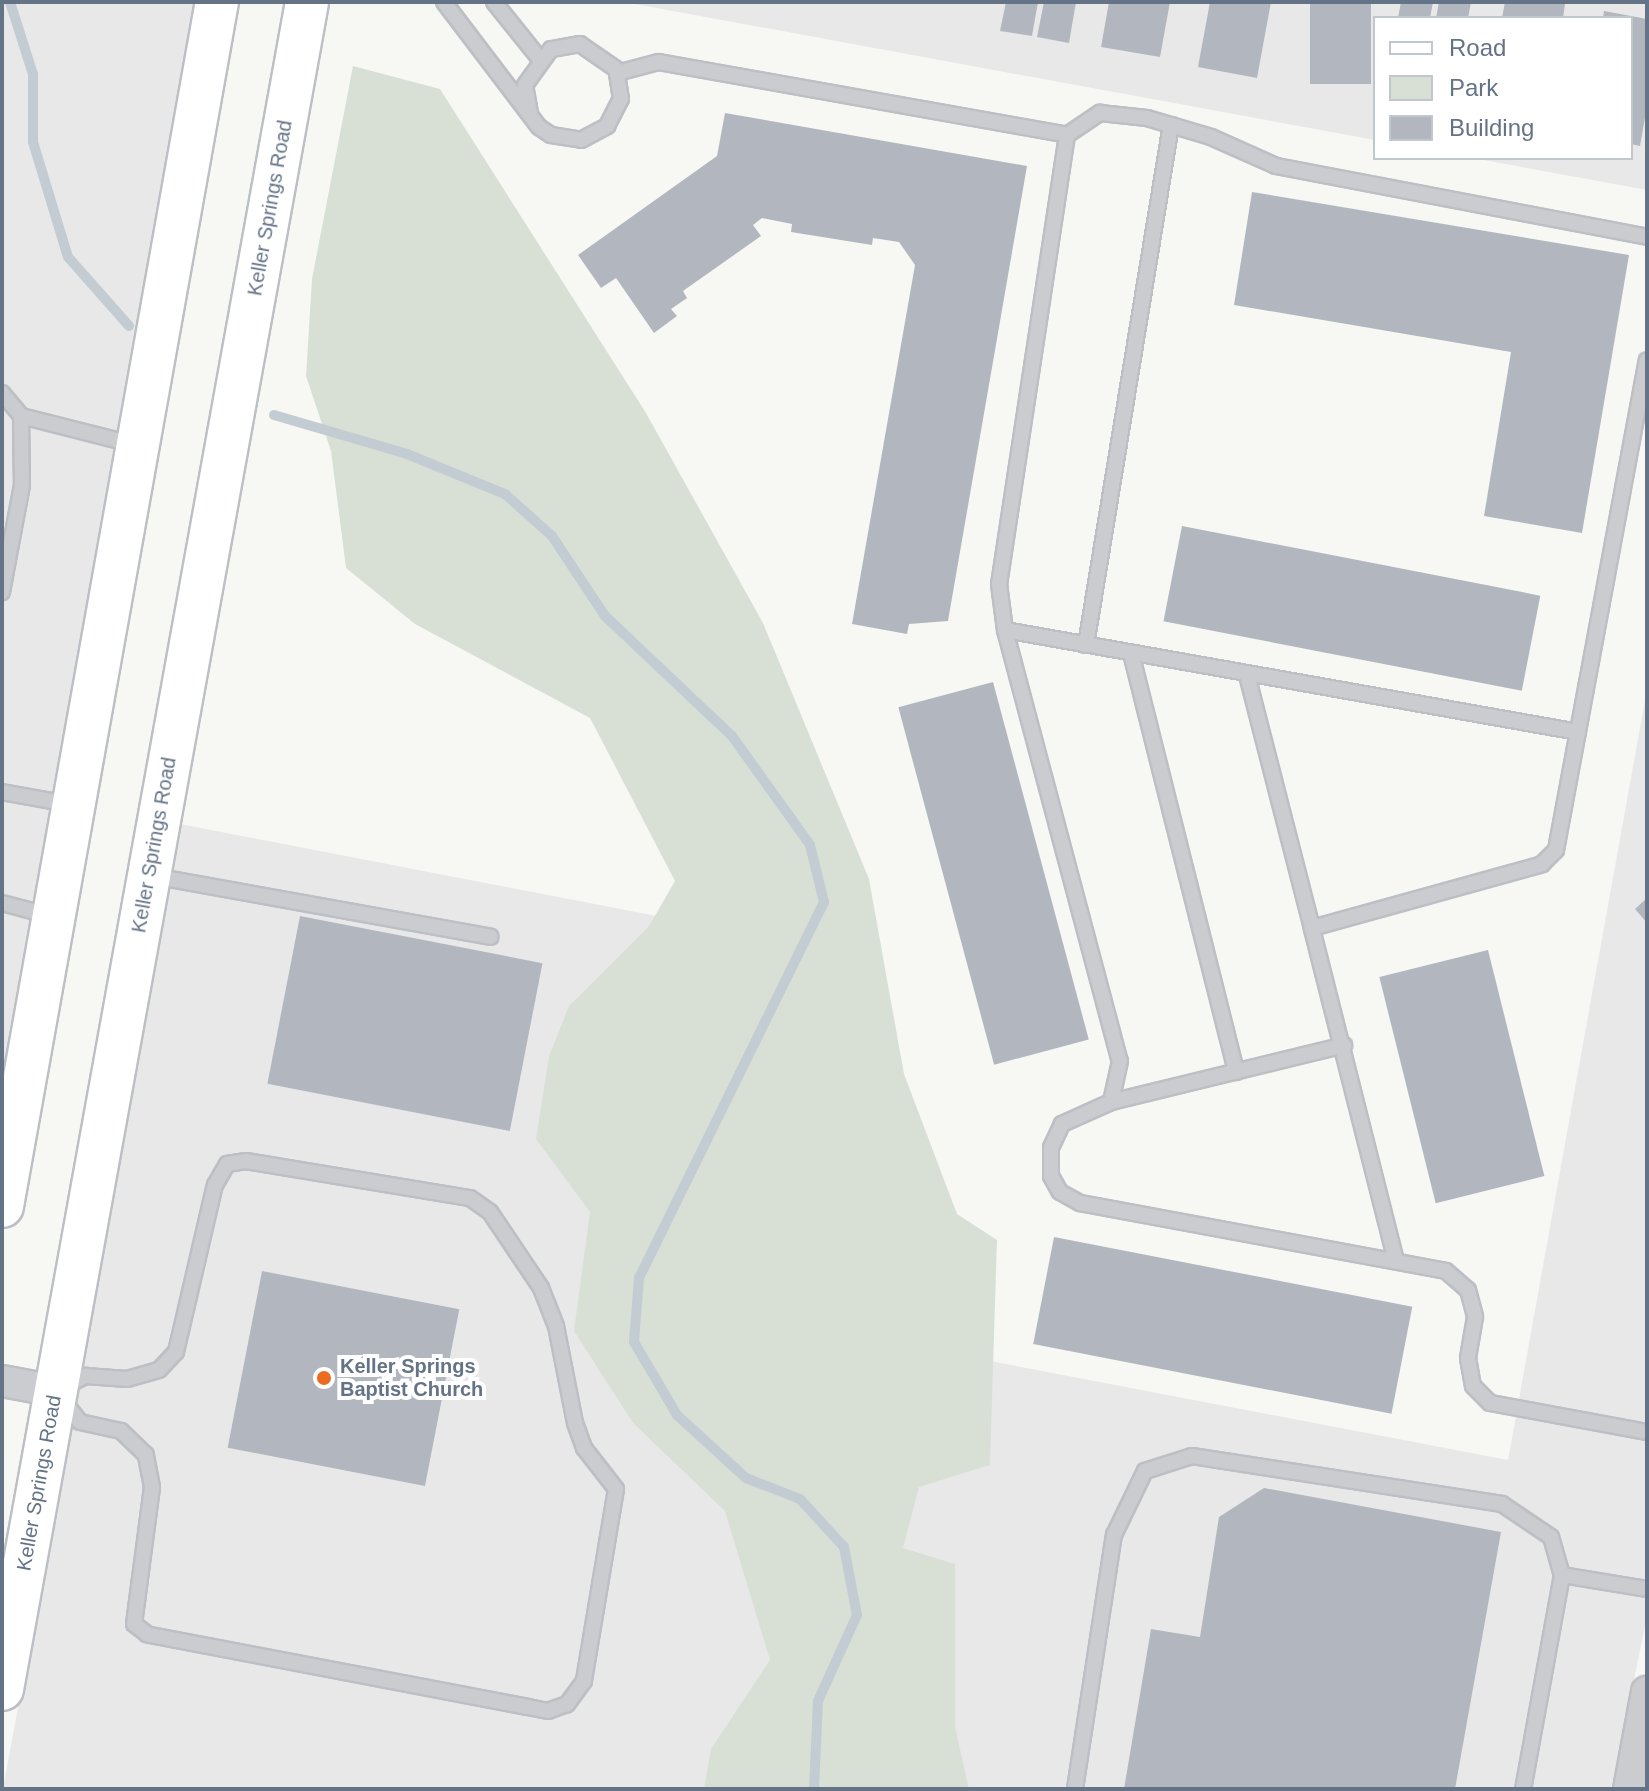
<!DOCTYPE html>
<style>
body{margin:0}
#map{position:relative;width:1649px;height:1791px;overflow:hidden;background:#f7f8f4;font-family:Helvetica,sans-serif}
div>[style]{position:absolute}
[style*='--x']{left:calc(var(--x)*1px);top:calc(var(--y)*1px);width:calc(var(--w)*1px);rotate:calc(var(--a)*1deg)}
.built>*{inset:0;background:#e8e8e8}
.green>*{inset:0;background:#d8e0d5}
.stream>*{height:10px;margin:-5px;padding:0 5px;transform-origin:5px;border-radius:5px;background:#c3ccd2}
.building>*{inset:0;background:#b2b7bf;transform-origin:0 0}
.roads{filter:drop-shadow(2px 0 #bcbfc4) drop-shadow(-2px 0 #bcbfc4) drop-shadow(0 2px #bcbfc4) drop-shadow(0 -2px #bcbfc4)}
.service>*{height:14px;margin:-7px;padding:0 7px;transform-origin:7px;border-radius:7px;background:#caccd0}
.minor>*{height:30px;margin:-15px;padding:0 15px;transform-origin:15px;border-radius:15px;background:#caccd0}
.secondary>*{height:42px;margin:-21px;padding:0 21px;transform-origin:21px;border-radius:21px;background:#fff}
.dots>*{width:22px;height:22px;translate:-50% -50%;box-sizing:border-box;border:4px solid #fff;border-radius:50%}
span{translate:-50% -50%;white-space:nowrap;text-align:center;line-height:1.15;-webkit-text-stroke:8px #fff;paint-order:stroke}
.street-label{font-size:20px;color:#657387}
.poi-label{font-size:20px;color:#657387;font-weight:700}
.left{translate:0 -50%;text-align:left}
.frame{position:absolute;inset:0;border:4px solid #657387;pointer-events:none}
.legend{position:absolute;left:1373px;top:16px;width:260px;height:144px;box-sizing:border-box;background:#fff;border:2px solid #c1c7cf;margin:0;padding:10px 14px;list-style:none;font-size:24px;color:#657387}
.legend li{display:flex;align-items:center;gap:16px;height:40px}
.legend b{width:40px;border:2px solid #c1c7cf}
</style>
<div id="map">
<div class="built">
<i style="clip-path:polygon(2px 2px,200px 2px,2px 1094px)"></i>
<i style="clip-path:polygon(624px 2px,1647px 2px,1647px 190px,1473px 158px,1631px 158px,1631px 18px,1375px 18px,1375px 140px)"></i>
<i style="clip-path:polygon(1647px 689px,1647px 1617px,1611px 1789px,3px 1789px,180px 824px,662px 917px,603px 1287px,1508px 1460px)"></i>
</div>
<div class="green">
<i style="clip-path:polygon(353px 66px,440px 89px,646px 413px,763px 623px,869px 879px,904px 1074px,957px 1214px,997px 1240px,990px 1465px,919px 1487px,903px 1548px,955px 1564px,955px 1727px,969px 1789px,704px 1789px,711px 1749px,770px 1660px,725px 1511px,633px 1423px,574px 1331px,590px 1212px,536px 1139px,549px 1056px,569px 1006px,649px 926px,675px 881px,590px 718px,415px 624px,346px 568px,331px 451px,306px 376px,312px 279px)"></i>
</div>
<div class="stream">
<i style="--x:10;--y:2;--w:76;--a:72.3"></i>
<i style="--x:33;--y:74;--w:68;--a:90"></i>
<i style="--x:33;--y:142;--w:120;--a:73.1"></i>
<i style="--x:68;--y:257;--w:92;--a:48.5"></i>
<i style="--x:274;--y:415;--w:139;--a:16.3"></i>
<i style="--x:407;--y:454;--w:106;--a:22.2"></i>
<i style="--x:505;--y:494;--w:63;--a:41.8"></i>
<i style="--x:552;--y:536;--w:96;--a:56.5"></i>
<i style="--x:605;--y:616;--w:175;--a:43.4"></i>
<i style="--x:732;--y:736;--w:134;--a:54.4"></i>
<i style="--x:810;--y:845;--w:59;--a:76.2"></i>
<i style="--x:824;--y:902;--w:419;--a:116.2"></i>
<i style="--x:639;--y:1278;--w:64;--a:94.5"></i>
<i style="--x:634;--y:1342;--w:85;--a:59.5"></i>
<i style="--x:677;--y:1415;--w:93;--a:42.4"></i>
<i style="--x:746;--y:1478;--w:58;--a:21.3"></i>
<i style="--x:800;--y:1499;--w:65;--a:47.5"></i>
<i style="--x:844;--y:1547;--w:69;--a:79.2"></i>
<i style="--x:857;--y:1615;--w:94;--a:114.4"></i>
<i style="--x:818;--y:1701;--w:88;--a:92.6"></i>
</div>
<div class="building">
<i style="clip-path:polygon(1006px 2px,1038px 2px,1032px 36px,1000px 31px)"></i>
<i style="clip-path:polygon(1044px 2px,1076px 2px,1069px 43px,1037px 37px)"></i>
<i style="clip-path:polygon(1109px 2px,1170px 2px,1160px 57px,1101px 47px)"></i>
<i style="clip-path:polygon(1210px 2px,1271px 2px,1257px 78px,1198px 67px)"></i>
<i style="left:1310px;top:2px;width:61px;height:82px"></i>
<i style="clip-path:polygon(1401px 2px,1433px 2px,1430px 18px,1398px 18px)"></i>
<i style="clip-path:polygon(1439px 2px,1471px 2px,1468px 18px,1436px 18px)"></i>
<i style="clip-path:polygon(1505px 2px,1555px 2px,1565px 4px,1563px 18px,1502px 18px)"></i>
<i style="clip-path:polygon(1604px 11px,1647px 19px,1647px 106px,1640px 146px,1631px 144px,1631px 18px,1603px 18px)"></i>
<i style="clip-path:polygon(725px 113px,1027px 166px,948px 621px,909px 624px,907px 634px,852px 624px,915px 265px,899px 242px,873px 238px,872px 245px,791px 232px,792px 224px,762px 218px,753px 225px,761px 236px,683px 291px,687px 298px,671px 309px,677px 316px,654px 333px,616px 278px,601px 288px,578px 255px,717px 156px)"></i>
<i style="clip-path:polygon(1252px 192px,1629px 255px,1582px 533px,1484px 516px,1511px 352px,1234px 305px)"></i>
<i style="left:1182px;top:526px;width:365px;height:97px;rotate:11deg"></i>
<i style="left:993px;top:682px;width:370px;height:98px;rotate:75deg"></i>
<i style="clip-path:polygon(1647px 898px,1647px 923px,1635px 909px)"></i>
<i style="left:300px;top:916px;width:247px;height:171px;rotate:11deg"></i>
<i style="left:1488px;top:950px;width:233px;height:112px;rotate:76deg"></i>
<i style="left:1054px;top:1237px;width:365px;height:109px;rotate:11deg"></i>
<i style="left:262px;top:1271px;width:201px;height:180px;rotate:11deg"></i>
<i style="clip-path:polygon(1264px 1488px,1501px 1532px,1455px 1789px,1124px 1789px,1151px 1629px,1200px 1637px,1219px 1517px)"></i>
</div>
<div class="roads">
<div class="service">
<i style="--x:444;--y:2;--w:157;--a:52.8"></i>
<i style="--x:539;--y:127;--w:14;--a:34"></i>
<i style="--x:551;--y:135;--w:30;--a:9"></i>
<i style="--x:581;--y:140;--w:30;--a:-28"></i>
<i style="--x:607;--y:126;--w:30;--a:-63"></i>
<i style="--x:621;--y:99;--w:30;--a:-99"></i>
<i style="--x:616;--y:69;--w:44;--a:-145.2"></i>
<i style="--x:580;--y:44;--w:29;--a:170"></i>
<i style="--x:551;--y:49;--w:44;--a:125.8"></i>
<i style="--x:525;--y:85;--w:29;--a:80"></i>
<i style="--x:494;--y:2;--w:72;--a:51.2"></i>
<i style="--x:617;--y:73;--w:43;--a:-14.7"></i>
<i style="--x:659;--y:62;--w:414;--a:10.1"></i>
<i style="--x:1067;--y:135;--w:454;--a:98.6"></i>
<i style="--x:999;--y:584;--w:46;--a:82.6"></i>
<i style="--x:1005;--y:630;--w:446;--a:75.1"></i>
<i style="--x:1120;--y:1061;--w:42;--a:102.4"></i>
<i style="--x:1111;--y:1102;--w:54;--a:155.8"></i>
<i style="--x:1062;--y:1124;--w:26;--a:115"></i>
<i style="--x:1051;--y:1148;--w:28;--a:90"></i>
<i style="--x:1051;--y:1176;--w:18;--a:61"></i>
<i style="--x:1060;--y:1192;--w:23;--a:29"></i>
<i style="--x:1080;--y:1203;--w:372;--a:10.5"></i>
<i style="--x:1446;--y:1271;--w:29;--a:41"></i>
<i style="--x:1468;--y:1290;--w:28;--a:75"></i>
<i style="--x:1475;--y:1317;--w:42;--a:99.7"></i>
<i style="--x:1468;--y:1358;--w:28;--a:80"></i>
<i style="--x:1473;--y:1386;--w:24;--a:45"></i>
<i style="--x:1490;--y:1403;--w:160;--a:10.5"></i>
<i style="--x:1067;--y:135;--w:40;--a:-34"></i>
<i style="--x:1100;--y:113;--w:47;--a:6.1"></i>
<i style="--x:1147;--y:118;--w:67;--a:16.5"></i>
<i style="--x:1211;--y:137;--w:71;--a:24"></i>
<i style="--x:1276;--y:166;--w:378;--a:10.8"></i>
<i style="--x:2;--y:393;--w:30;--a:50"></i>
<i style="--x:21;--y:416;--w:69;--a:89.2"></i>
<i style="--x:22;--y:485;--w:109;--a:100.6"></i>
<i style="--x:21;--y:416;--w:119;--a:14.2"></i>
<i style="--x:1005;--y:630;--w:582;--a:10.09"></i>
<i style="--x:1086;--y:645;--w:527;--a:-80.72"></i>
<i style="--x:1131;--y:653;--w:432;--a:75.9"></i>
<i style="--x:1247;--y:675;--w:261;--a:75.6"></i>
<i style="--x:2;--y:792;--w:67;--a:10.3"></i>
<i style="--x:153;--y:876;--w:343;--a:10.2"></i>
<i style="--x:2;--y:903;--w:51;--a:14.9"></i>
<i style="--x:1111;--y:1102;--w:240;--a:-13.7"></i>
<i style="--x:246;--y:1161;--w:227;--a:9.4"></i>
<i style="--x:470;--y:1198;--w:24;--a:35"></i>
<i style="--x:490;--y:1212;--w:92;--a:56.1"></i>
<i style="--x:541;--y:1288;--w:41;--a:68.5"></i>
<i style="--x:556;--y:1326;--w:99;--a:78.9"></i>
<i style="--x:575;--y:1423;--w:27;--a:70"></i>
<i style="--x:584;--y:1448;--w:52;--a:52"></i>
<i style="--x:616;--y:1489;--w:195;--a:99.5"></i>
<i style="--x:584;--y:1681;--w:29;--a:126"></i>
<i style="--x:567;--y:1704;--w:20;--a:160"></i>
<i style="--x:548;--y:1711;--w:20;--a:-169"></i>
<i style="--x:528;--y:1707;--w:388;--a:-169.2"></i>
<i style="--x:147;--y:1634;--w:16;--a:-142"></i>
<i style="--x:134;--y:1624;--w:138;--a:-82.5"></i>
<i style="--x:152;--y:1487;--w:33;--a:-101"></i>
<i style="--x:146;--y:1455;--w:35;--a:-136"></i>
<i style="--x:121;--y:1431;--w:42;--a:-167.6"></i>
<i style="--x:80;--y:1422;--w:39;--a:-128"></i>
<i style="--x:56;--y:1391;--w:34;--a:-27"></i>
<i style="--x:86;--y:1376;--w:41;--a:4.2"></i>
<i style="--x:127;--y:1379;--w:33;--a:-16"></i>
<i style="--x:159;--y:1370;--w:25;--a:-47"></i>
<i style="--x:176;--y:1352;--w:171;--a:-76.9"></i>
<i style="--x:215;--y:1185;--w:24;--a:-60"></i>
<i style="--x:227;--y:1164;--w:19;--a:-9"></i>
<i style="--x:1396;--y:1261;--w:343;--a:-104.2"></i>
<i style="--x:1312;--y:928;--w:239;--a:-15.5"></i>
<i style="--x:1542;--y:864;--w:20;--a:-45"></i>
<i style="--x:1556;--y:850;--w:498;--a:-79.5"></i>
<i style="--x:1562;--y:1575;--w:86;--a:9.4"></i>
<i style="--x:1075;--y:1789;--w:257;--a:-81.3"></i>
<i style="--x:1114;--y:1535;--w:71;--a:-64.2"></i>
<i style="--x:1145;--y:1471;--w:49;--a:-17.7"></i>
<i style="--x:1192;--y:1456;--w:314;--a:8.8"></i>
<i style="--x:1502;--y:1504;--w:59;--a:34"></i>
<i style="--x:1551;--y:1537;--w:40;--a:74"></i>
<i style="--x:1562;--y:1575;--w:218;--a:100.3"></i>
</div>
<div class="minor">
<i style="--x:2;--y:1381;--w:55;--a:10.5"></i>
<i style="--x:1629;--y:1789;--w:99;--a:-79.5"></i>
</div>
<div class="secondary">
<i style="--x:2;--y:1206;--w:1223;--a:-79.88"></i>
<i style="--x:2;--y:1689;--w:1714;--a:-79.75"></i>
</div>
</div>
<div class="dots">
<i style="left:324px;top:1378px;background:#eb6b21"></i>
</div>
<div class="street-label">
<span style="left:270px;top:208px;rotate:-80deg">Keller Springs Road</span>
<span style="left:154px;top:845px;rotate:-80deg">Keller Springs Road</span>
<span style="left:39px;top:1483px;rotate:-80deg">Keller Springs Road</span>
</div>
<div class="poi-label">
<span class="left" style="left:340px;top:1378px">Keller Springs<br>Baptist Church</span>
</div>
<div class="frame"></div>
<ul class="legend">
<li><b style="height:10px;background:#fff"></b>Road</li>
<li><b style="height:22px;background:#d8e0d5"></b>Park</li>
<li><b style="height:22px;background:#b2b7bf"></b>Building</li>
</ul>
</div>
